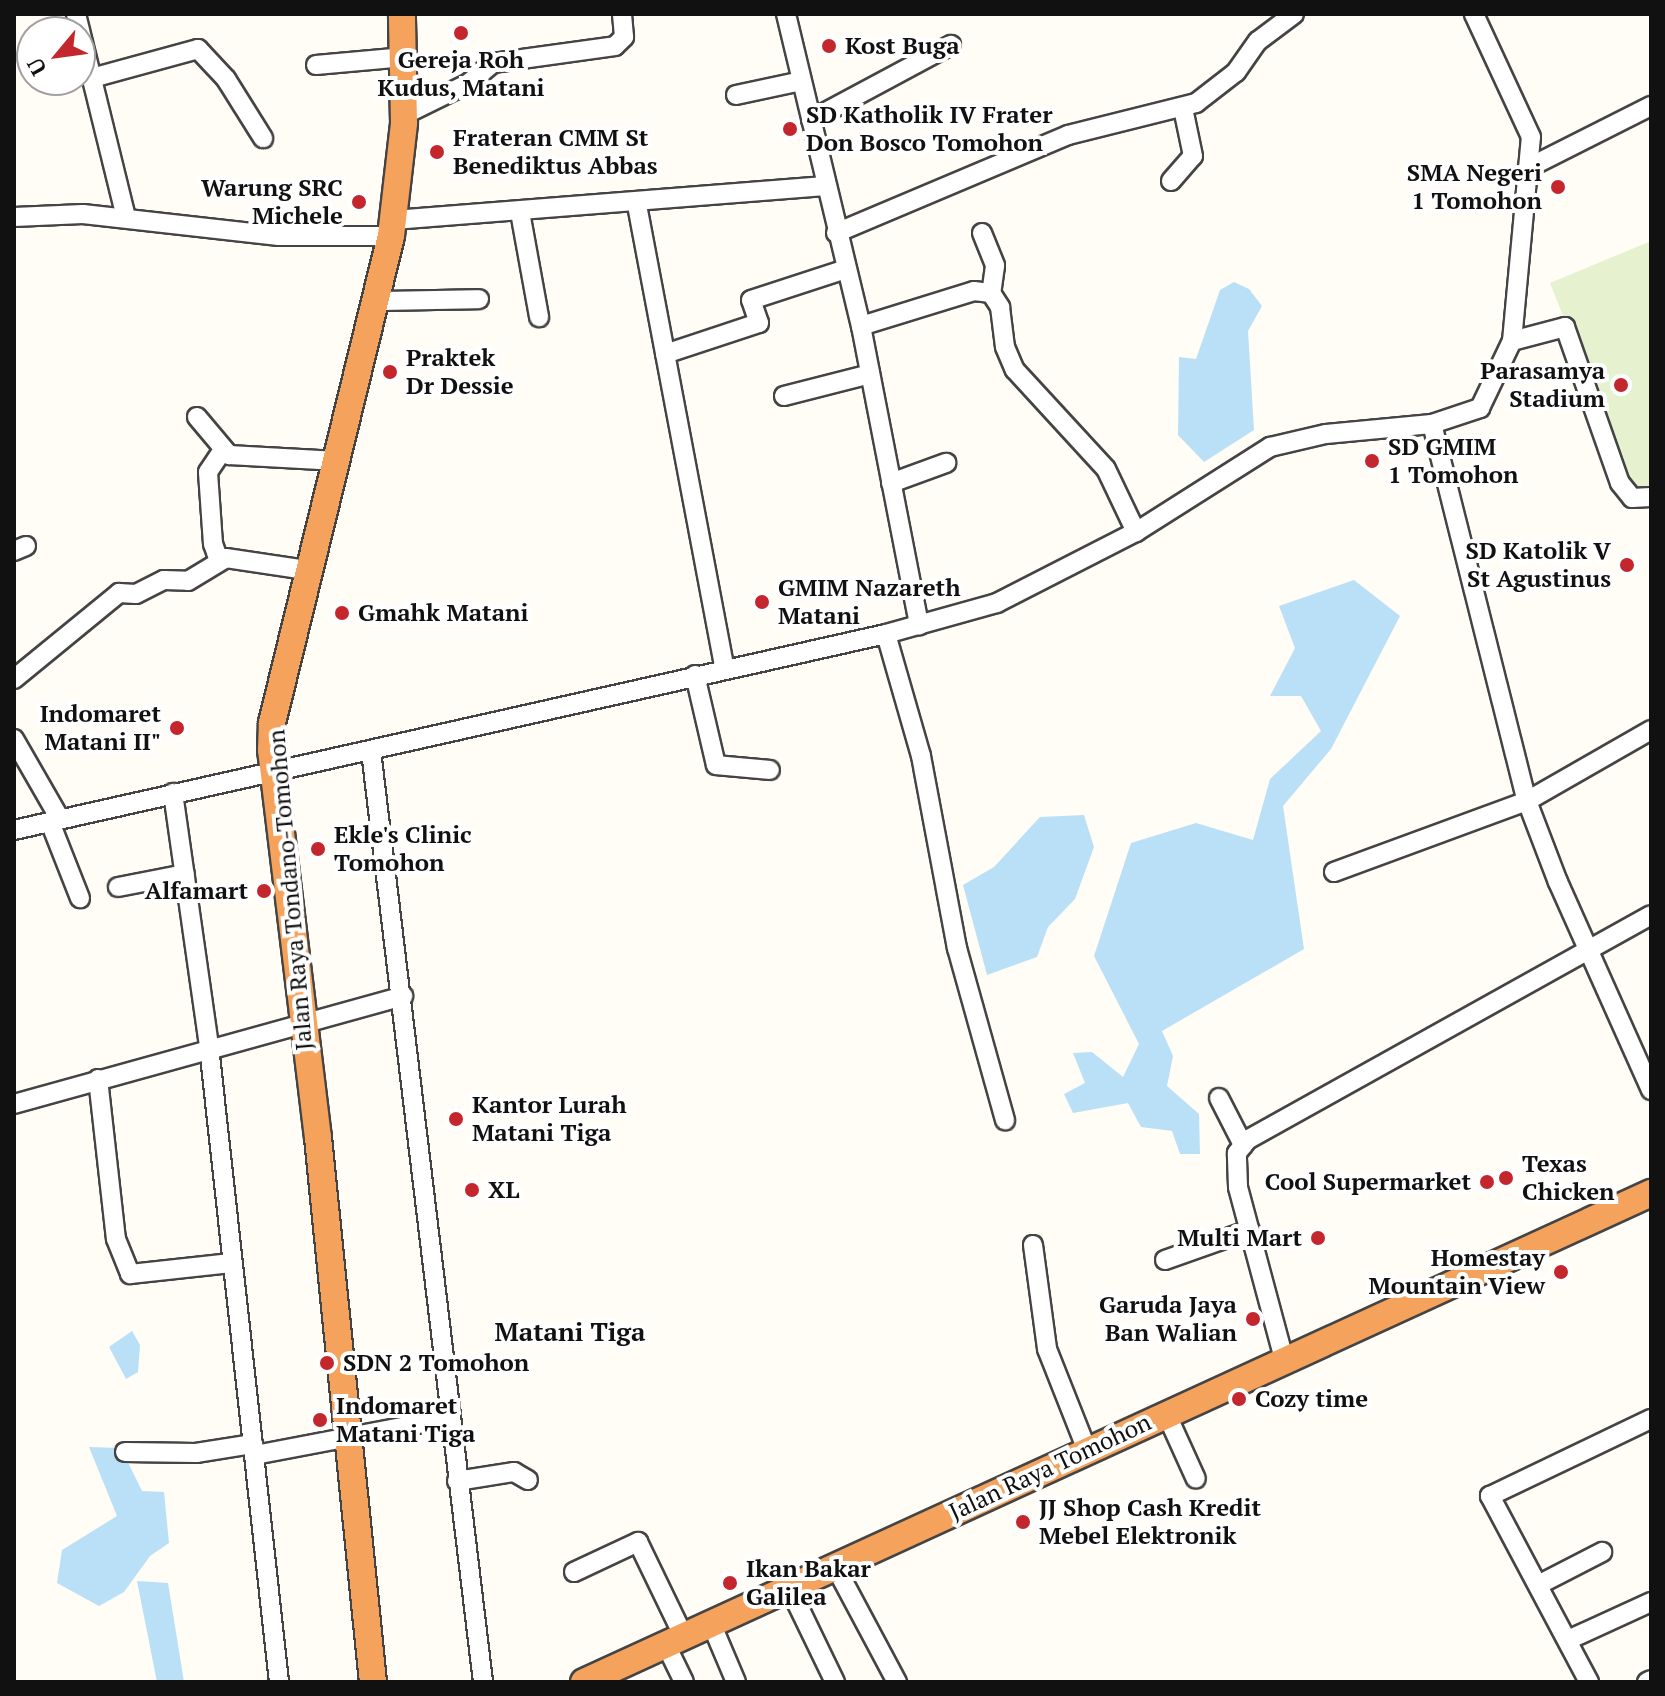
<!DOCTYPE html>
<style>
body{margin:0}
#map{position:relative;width:1665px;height:1696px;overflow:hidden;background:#fffdf5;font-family:"PT Serif",serif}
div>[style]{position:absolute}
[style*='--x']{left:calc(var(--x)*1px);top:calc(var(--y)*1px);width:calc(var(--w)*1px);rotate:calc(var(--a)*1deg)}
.pitch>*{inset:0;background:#e6f2cf}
.water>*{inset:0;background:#b9e0f7}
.roads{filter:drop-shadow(2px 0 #444) drop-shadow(-2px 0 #444) drop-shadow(0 2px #444) drop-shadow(0 -2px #444)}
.minor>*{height:18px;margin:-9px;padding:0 9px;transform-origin:9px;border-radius:9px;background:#fff}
.highway>*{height:26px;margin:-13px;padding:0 13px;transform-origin:13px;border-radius:13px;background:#f5a25d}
.dots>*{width:22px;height:22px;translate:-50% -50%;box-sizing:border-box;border:4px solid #fff;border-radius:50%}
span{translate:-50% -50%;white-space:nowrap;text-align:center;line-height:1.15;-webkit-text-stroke:8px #fff;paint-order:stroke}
.poi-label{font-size:24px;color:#111;font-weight:700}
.left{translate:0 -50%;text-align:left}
.right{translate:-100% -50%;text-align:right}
.street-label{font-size:24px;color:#111}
.neighbourhood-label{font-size:26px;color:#111;font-weight:700}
.frame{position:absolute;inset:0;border:16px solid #111;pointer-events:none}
.north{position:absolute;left:16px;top:16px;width:80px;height:80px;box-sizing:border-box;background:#fff;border:2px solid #a0a0a0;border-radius:50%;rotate:241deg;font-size:22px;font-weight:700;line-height:32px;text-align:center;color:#111}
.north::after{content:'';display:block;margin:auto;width:28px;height:36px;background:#c4262e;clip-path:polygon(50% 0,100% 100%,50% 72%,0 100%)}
</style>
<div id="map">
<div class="pitch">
<i style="clip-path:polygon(1651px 241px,1651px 488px,1634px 495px,1550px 283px)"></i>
</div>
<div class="water">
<i style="clip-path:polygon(1234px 282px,1249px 289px,1262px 306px,1248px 331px,1254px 430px,1204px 462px,1178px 435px,1179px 357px,1196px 359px,1220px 290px)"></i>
<i style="clip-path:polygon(1354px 580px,1400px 616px,1331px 749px,1283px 806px,1304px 949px,1162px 1031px,1173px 1056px,1167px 1086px,1199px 1114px,1200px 1154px,1180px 1154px,1172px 1131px,1141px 1127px,1128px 1103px,1073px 1113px,1064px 1094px,1085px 1083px,1073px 1053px,1092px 1052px,1123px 1077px,1139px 1044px,1094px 956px,1131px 843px,1196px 823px,1253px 840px,1270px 779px,1321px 731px,1301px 696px,1270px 696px,1295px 648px,1279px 606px)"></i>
<i style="clip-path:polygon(1084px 815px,1094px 847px,1075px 899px,1048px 927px,1037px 957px,987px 975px,963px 885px,994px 867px,1040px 817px)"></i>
<i style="clip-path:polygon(132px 1331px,140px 1345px,138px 1372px,126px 1379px,109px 1347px)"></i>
<i style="clip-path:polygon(89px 1447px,121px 1448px,142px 1491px,164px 1492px,169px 1543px,150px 1556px,124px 1592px,99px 1606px,57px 1583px,62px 1550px,117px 1516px)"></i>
<i style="clip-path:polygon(137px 1581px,168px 1583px,184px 1682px,157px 1682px)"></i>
</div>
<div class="roads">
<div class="minor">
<i style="--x:76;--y:14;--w:209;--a:76.2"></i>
<i style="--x:786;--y:14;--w:321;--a:76.5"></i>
<i style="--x:861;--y:326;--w:305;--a:79"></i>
<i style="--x:316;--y:65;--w:89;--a:-5.1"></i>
<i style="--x:92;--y:78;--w:110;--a:-15.3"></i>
<i style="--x:198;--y:49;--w:41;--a:47"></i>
<i style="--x:226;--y:79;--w:70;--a:57.9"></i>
<i style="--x:736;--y:95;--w:67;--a:-12"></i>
<i style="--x:404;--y:115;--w:72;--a:-26.2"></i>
<i style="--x:469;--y:83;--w:31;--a:-40"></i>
<i style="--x:493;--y:63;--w:123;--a:-7.9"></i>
<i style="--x:615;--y:46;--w:13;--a:-45"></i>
<i style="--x:624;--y:37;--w:23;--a:-95"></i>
<i style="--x:811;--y:120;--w:159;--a:-28.2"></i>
<i style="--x:1528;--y:168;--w:138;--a:-26.8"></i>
<i style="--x:1171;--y:181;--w:33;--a:-49"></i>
<i style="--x:1193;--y:156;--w:49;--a:-101.8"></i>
<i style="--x:637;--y:205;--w:473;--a:79.3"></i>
<i style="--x:520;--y:212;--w:107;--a:79.7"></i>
<i style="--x:14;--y:217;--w:69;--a:-2.5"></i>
<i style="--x:83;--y:214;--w:197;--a:6.4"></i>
<i style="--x:279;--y:236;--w:112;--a:0"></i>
<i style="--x:393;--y:220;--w:434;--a:-4.5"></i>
<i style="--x:836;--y:233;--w:252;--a:-22.9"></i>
<i style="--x:1068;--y:135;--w:132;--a:-14"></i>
<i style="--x:1196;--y:103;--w:51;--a:-37.8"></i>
<i style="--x:1236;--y:72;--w:38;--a:-55"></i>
<i style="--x:1258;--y:41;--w:45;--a:-36.9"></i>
<i style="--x:982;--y:233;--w:35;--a:68"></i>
<i style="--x:995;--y:266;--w:27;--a:98"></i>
<i style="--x:379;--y:301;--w:100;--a:-1.1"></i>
<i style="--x:861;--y:326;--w:118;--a:-17.2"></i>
<i style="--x:974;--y:291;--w:17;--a:7"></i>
<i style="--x:991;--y:293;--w:17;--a:57"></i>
<i style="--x:1000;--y:307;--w:40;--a:82.9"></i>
<i style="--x:1005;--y:347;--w:25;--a:67"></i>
<i style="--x:1015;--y:370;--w:134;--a:47.4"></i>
<i style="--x:1106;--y:469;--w:70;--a:64.5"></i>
<i style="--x:1512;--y:341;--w:55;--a:-14.8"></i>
<i style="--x:1565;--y:327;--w:165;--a:70.6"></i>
<i style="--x:1620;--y:483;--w:19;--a:51"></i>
<i style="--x:1632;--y:498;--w:19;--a:-3"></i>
<i style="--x:665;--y:354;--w:99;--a:-18.3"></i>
<i style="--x:759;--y:323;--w:24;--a:-109"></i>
<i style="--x:751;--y:300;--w:100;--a:-18.1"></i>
<i style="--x:784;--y:396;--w:89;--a:-14.3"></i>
<i style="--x:197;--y:417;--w:50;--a:49.9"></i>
<i style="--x:229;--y:455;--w:109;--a:3.2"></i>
<i style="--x:1432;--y:424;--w:389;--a:75.9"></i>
<i style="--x:1527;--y:801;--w:87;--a:69.1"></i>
<i style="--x:1558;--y:882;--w:228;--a:65.9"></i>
<i style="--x:891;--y:483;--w:59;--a:-20"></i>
<i style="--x:14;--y:551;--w:13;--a:-23"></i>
<i style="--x:219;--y:561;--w:18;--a:-109"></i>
<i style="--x:213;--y:544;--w:72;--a:-94"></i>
<i style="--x:208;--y:472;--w:25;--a:-56"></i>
<i style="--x:886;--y:634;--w:127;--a:74"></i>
<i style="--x:921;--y:756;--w:195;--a:79.4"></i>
<i style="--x:957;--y:948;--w:179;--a:74.4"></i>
<i style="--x:695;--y:675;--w:92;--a:76.9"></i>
<i style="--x:716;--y:765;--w:54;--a:5.3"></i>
<i style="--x:14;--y:679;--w:136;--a:-39.3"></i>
<i style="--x:119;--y:593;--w:17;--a:3"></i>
<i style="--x:136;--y:594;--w:31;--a:-27"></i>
<i style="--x:164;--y:580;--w:24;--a:2"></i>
<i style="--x:188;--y:581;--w:44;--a:-31.2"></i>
<i style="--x:226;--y:558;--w:88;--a:8.5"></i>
<i style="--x:14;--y:739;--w:92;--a:60.1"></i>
<i style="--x:371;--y:751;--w:938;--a:83.14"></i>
<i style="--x:173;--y:793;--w:257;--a:81.9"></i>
<i style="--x:209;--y:1047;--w:639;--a:83.71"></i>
<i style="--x:50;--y:822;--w:82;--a:68.5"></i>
<i style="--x:14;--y:830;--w:894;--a:-12.67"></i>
<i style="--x:886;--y:634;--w:115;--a:-15.6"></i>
<i style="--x:997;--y:603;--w:156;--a:-27.1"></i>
<i style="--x:1136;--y:532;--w:159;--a:-32.4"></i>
<i style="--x:1270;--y:447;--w:57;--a:-13.1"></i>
<i style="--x:1326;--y:434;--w:106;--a:-5.4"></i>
<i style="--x:1432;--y:424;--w:51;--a:-18.4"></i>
<i style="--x:1480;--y:408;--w:74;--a:-64.5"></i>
<i style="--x:1512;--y:341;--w:205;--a:-84.7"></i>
<i style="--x:1531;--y:137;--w:136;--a:-114.9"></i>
<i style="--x:1334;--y:872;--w:206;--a:-20.2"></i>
<i style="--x:1527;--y:801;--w:143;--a:-29.8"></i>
<i style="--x:118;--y:887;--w:68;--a:-11"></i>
<i style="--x:98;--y:1079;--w:161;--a:83.6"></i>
<i style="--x:116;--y:1239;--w:38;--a:68"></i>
<i style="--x:130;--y:1274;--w:102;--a:-6.2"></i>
<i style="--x:1219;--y:1098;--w:53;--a:62.9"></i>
<i style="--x:14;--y:1104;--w:404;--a:-15.5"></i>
<i style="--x:1033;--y:1245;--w:105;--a:82.3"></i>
<i style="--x:1047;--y:1349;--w:109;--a:68.4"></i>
<i style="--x:1165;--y:1260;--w:90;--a:-19.4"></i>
<i style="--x:1284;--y:1359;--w:178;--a:-105"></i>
<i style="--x:1238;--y:1187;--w:34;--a:-92"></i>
<i style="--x:1237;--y:1153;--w:16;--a:-52"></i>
<i style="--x:1247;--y:1140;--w:462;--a:-29.1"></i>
<i style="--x:1166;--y:1413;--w:72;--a:65.6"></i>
<i style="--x:125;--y:1452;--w:71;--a:0.8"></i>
<i style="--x:196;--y:1453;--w:58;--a:-9"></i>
<i style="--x:255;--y:1455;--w:197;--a:-10.8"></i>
<i style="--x:457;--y:1481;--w:58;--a:-9"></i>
<i style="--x:514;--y:1472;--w:16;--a:30"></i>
<i style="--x:835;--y:1566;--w:132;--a:61.9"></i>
<i style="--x:574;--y:1572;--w:71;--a:-25.1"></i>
<i style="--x:638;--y:1542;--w:103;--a:64.2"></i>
<i style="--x:1540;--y:1584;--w:70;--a:-27.3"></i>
<i style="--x:789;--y:1587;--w:106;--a:64.2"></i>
<i style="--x:711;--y:1623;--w:64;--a:67"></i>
<i style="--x:1568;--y:1640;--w:91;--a:-24.6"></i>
<i style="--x:665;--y:1643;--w:43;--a:64"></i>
<i style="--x:1589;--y:1682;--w:211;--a:-118"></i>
<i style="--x:1490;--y:1496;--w:178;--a:-25.6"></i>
<i style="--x:1647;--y:1682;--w:4;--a:-27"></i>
</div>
<div class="highway">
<i style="--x:373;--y:1682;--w:547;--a:-95.77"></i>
<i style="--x:318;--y:1138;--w:391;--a:-96.9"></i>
<i style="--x:271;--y:750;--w:27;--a:-88"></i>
<i style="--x:272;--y:723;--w:501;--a:-76.27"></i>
<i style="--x:391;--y:236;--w:114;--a:-83.4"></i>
<i style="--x:404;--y:123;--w:109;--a:-91.1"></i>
<i style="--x:584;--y:1682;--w:1174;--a:-24.62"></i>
</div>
</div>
<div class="dots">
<i style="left:461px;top:33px;background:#c4262e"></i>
<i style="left:829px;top:46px;background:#c4262e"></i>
<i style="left:790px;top:129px;background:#c4262e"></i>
<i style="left:437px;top:152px;background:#c4262e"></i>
<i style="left:1558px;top:187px;background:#c4262e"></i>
<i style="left:359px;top:202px;background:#c4262e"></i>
<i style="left:390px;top:372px;background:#c4262e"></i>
<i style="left:1621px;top:385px;background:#c4262e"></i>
<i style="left:1372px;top:461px;background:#c4262e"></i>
<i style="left:1627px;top:565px;background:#c4262e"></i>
<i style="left:762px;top:602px;background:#c4262e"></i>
<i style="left:342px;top:613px;background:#c4262e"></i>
<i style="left:177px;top:728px;background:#c4262e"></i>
<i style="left:318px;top:849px;background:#c4262e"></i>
<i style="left:264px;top:891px;background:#c4262e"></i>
<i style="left:456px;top:1119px;background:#c4262e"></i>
<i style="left:1506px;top:1178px;background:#c4262e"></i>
<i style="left:1487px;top:1182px;background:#c4262e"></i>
<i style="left:472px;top:1190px;background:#c4262e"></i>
<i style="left:1318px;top:1238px;background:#c4262e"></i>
<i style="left:1561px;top:1272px;background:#c4262e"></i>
<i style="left:1253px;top:1319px;background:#c4262e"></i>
<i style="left:327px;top:1363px;background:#c4262e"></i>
<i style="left:1239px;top:1399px;background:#c4262e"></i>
<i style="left:320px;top:1420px;background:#c4262e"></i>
<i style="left:1023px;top:1522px;background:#c4262e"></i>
<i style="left:730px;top:1583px;background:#c4262e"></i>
</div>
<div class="poi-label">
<span class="left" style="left:845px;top:46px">Kost Buga</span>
<span style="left:461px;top:74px">Gereja Roh<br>Kudus, Matani</span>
<span class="left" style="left:806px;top:129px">SD Katholik IV Frater<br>Don Bosco Tomohon</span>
<span class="left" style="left:453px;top:152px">Frateran CMM St<br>Benediktus Abbas</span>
<span class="right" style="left:1542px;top:187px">SMA Negeri<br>1 Tomohon</span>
<span class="right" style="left:343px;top:202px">Warung SRC<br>Michele</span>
<span class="left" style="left:406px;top:372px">Praktek<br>Dr Dessie</span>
<span class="right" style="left:1605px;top:385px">Parasamya<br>Stadium</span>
<span class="left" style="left:1388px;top:461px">SD GMIM<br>1 Tomohon</span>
<span class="right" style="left:1611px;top:565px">SD Katolik V<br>St Agustinus</span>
<span class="left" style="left:778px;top:602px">GMIM Nazareth<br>Matani</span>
<span class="left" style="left:358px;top:613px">Gmahk Matani</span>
<span class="right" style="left:161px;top:728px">Indomaret<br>Matani II"</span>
<span class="left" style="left:334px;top:849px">Ekle's Clinic<br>Tomohon</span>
<span class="right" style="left:248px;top:891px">Alfamart</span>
<span class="left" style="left:472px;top:1119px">Kantor Lurah<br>Matani Tiga</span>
<span class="left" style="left:1522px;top:1178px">Texas<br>Chicken</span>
<span class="right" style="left:1471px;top:1182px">Cool Supermarket</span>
<span class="left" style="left:488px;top:1190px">XL</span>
<span class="right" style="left:1302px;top:1238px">Multi Mart</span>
<span class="right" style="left:1545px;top:1272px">Homestay<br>Mountain View</span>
<span class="right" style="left:1237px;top:1319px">Garuda Jaya<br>Ban Walian</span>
<span class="left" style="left:343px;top:1363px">SDN 2 Tomohon</span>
<span class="left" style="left:1255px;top:1399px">Cozy time</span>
<span class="left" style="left:336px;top:1420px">Indomaret<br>Matani Tiga</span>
<span class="left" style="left:1039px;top:1522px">JJ Shop Cash Kredit<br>Mebel Elektronik</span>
<span class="left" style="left:746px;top:1583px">Ikan Bakar<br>Galilea</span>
</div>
<div class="street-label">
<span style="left:290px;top:890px;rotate:-95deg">Jalan Raya Tondano-Tomohon</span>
<span style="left:1050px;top:1467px;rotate:-25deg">Jalan Raya Tomohon</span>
</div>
<div class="neighbourhood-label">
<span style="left:570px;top:1332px">Matani Tiga</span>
</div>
<div class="frame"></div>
<div class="north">U</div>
</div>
